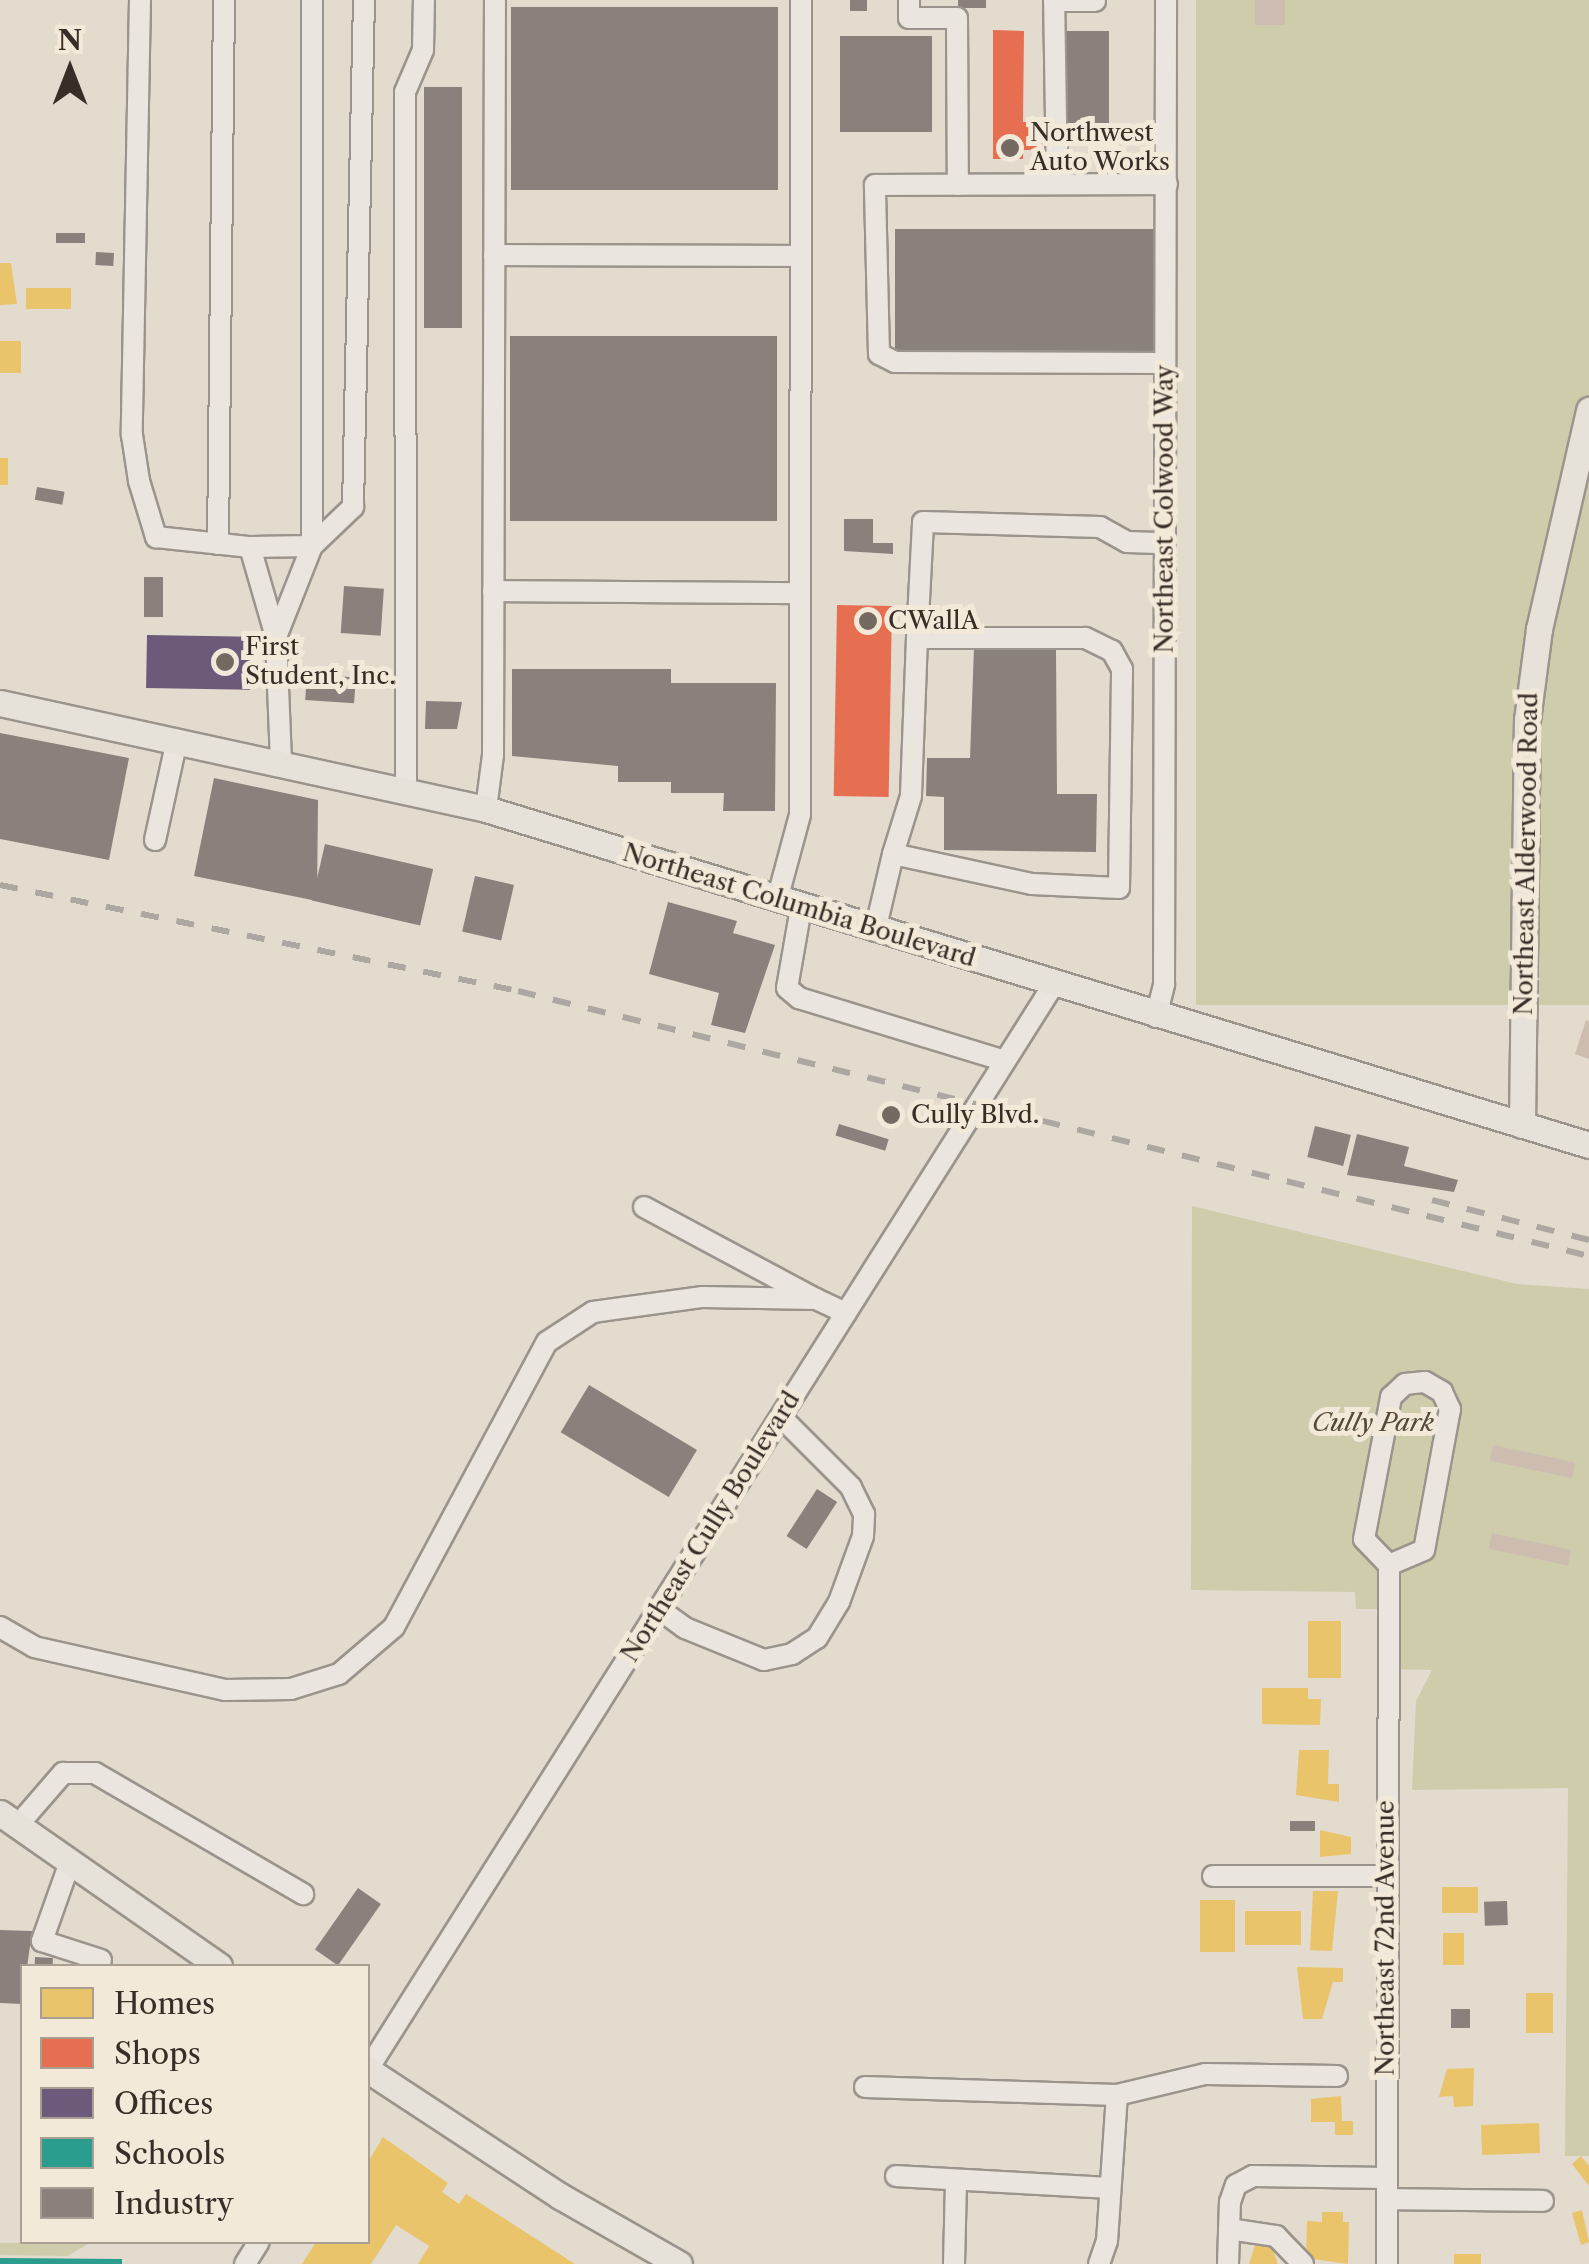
<!DOCTYPE html>
<style>
body{margin:0}
#map{position:relative;width:1589px;height:2264px;overflow:hidden;background:#e3dbce;font-family:"Libre Caslon Text",serif}
div>[style]{position:absolute}
[style*='--x']{left:calc(var(--x)*1px);top:calc(var(--y)*1px);width:calc(var(--w)*1px);rotate:calc(var(--a)*1deg)}
.green>*{inset:0;background:#cfccac;transform-origin:0 0}
.homes>*{inset:0;background:#e9c46a;transform-origin:0 0}
.shops>*{inset:0;background:#e76f51;transform-origin:0 0}
.offices>*{inset:0;background:#6d597a;transform-origin:0 0}
.schools>*{inset:0;background:#2a9d8f}
.industry>*{inset:0;background:#8a817c;transform-origin:0 0}
.building>*{inset:0;background:#ccbdb0;transform-origin:0 0}
.roads{filter:drop-shadow(2px 0 #9a948c) drop-shadow(-2px 0 #9a948c) drop-shadow(0 2px #9a948c) drop-shadow(0 -2px #9a948c)}
.minor>*{height:20px;margin:-10px;padding:0 10px;transform-origin:10px;border-radius:10px;background:#eae5de}
.major>*{height:25px;margin:-12.5px;padding:0 12.5px;transform-origin:12.5px;border-radius:12.5px;background:#e6e1d9}
.rail>*{height:6px;margin-top:-3px;transform-origin:0;background:repeating-linear-gradient(90deg,#aca7a1 0 18px,transparent 0 36px)}
.dots>*{width:28px;height:28px;translate:-50% -50%;box-sizing:border-box;border:5px solid #f3e9d9;border-radius:50%}
span{translate:-50% -50%;white-space:nowrap;text-align:center;line-height:1.15;-webkit-text-stroke:10px #f3e9d9;paint-order:stroke}
.poi-label{font-size:25px;color:#392d27}
.left{translate:0 -50%;text-align:left}
.street-label{font-size:25px;color:#392d27}
.park-label{font-size:25px;color:#544a3c;font-style:italic}
.legend{position:absolute;left:20px;top:1964px;width:350px;height:280px;box-sizing:border-box;background:#f3e9d9;border:2px solid #a99e92;margin:0;padding:12px 18px;list-style:none;font-size:30px;color:#392d27}
.legend li{display:flex;align-items:center;gap:20px;height:50px}
.legend b{width:50px;border:2px solid #a99e92}
.north{position:absolute;left:20px;top:20px;width:100px;height:100px;-webkit-text-stroke:8px #f3e9d9;paint-order:stroke;rotate:0deg;font-size:28px;font-weight:700;line-height:40px;text-align:center;color:#392d27}
.north::after{content:'';display:block;margin:auto;width:35px;height:45px;background:#392d27;clip-path:polygon(50% 0,100% 100%,50% 72%,0 100%)}
</style>
<div id="map">
<div class="green">
<i style="left:1196px;top:0;width:393px;height:1005px"></i>
<i style="clip-path:polygon(1192px 1206px,1517px 1284px,1589px 1289px,1589px 2156px,1565px 2156px,1568px 1788px,1412px 1790px,1416px 1701px,1432px 1670px,1394px 1669px,1395px 1609px,1356px 1609px,1355px 1592px,1191px 1590px)"></i>
<i style="clip-path:polygon(92px 2242px,67px 2256px,0 2255px,0 2243px)"></i>
</div>
<div class="homes">
<i style="clip-path:polygon(0 263px,11px 263px,17px 304px,0 305px)"></i>
<i style="left:26px;top:288px;width:45px;height:21px"></i>
<i style="left:0;top:341px;width:21px;height:32px"></i>
<i style="left:0;top:458px;width:8px;height:27px"></i>
<i style="left:1308px;top:1621px;width:33px;height:57px"></i>
<i style="clip-path:polygon(1262px 1688px,1308px 1688px,1308px 1699px,1321px 1699px,1320px 1725px,1262px 1724px)"></i>
<i style="clip-path:polygon(1299px 1750px,1329px 1750px,1328px 1784px,1339px 1784px,1339px 1802px,1296px 1795px)"></i>
<i style="clip-path:polygon(1320px 1830px,1351px 1837px,1351px 1854px,1320px 1857px)"></i>
<i style="left:1442px;top:1887px;width:36px;height:26px"></i>
<i style="clip-path:polygon(1313px 1891px,1338px 1891px,1332px 1951px,1310px 1950px)"></i>
<i style="left:1200px;top:1900px;width:35px;height:52px"></i>
<i style="left:1245px;top:1911px;width:56px;height:34px"></i>
<i style="left:1443px;top:1933px;width:21px;height:32px"></i>
<i style="clip-path:polygon(1297px 1967px,1343px 1968px,1343px 1982px,1333px 1982px,1322px 2019px,1303px 2019px)"></i>
<i style="left:1526px;top:1993px;width:27px;height:40px"></i>
<i style="clip-path:polygon(1474px 2068px,1473px 2106px,1454px 2107px,1453px 2096px,1439px 2097px,1447px 2069px)"></i>
<i style="clip-path:polygon(1341px 2096px,1342px 2121px,1353px 2121px,1353px 2135px,1335px 2135px,1335px 2122px,1311px 2122px,1311px 2099px)"></i>
<i style="left:1539px;top:2123px;width:30px;height:58px;rotate:88deg"></i>
<i style="clip-path:polygon(383px 2137px,448px 2183px,442px 2192px,459px 2204px,466px 2194px,575px 2264px,418px 2264px,429px 2246px,396px 2225px,371px 2264px,302px 2264px,316px 2242px,368px 2242px,368px 2162px)"></i>
<i style="clip-path:polygon(1581px 2156px,1589px 2166px,1589px 2186px,1572px 2164px)"></i>
<i style="clip-path:polygon(1582px 2210px,1589px 2242px,1581px 2245px,1572px 2213px)"></i>
<i style="clip-path:polygon(1322px 2212px,1343px 2212px,1343px 2222px,1349px 2222px,1348px 2264px,1306px 2258px,1307px 2221px,1322px 2222px)"></i>
<i style="clip-path:polygon(1256px 2242px,1270px 2242px,1278px 2264px,1249px 2264px)"></i>
<i style="left:1481px;top:2254px;width:10px;height:27px;rotate:90deg"></i>
</div>
<div class="shops">
<i style="clip-path:polygon(993px 30px,1024px 31px,1023px 122px,1043px 122px,1043px 150px,1023px 150px,1023px 159px,993px 159px)"></i>
<i style="left:837px;top:605px;width:55px;height:191px;rotate:1deg"></i>
</div>
<div class="offices">
<i style="left:147px;top:635px;width:104px;height:53px;rotate:1deg"></i>
</div>
<div class="schools">
<i style="clip-path:polygon(0 2258px,122px 2259px,122px 2264px,0 2264px)"></i>
</div>
<div class="industry">
<i style="left:850px;top:0;width:17px;height:11px"></i>
<i style="left:958px;top:0;width:28px;height:8px"></i>
<i style="left:511px;top:7px;width:267px;height:183px"></i>
<i style="left:1062px;top:31px;width:47px;height:100px"></i>
<i style="left:840px;top:36px;width:92px;height:96px"></i>
<i style="left:424px;top:87px;width:38px;height:241px"></i>
<i style="left:895px;top:229px;width:263px;height:122px"></i>
<i style="left:56px;top:233px;width:29px;height:10px"></i>
<i style="left:96px;top:252px;width:18px;height:13px;rotate:3deg"></i>
<i style="left:510px;top:336px;width:267px;height:185px"></i>
<i style="left:37px;top:487px;width:28px;height:13px;rotate:10deg"></i>
<i style="clip-path:polygon(844px 519px,873px 519px,873px 543px,893px 543px,893px 554px,844px 551px)"></i>
<i style="left:144px;top:577px;width:19px;height:40px"></i>
<i style="left:344px;top:586px;width:40px;height:47px;rotate:4deg"></i>
<i style="clip-path:polygon(974px 647px,1056px 648px,1057px 794px,1097px 794px,1096px 852px,944px 850px,944px 797px,926px 796px,927px 758px,970px 758px)"></i>
<i style="clip-path:polygon(512px 669px,671px 669px,671px 683px,776px 683px,775px 811px,723px 811px,724px 793px,671px 793px,671px 782px,618px 782px,618px 766px,512px 756px)"></i>
<i style="left:307px;top:674px;width:49px;height:26px;rotate:4deg"></i>
<i style="clip-path:polygon(426px 701px,462px 702px,457px 729px,425px 729px)"></i>
<i style="clip-path:polygon(0 733px,129px 758px,109px 860px,0 839px)"></i>
<i style="clip-path:polygon(214px 778px,318px 800px,317px 901px,194px 876px)"></i>
<i style="left:325px;top:844px;width:111px;height:58px;rotate:13deg"></i>
<i style="left:475px;top:876px;width:40px;height:57px;rotate:13deg"></i>
<i style="clip-path:polygon(668px 902px,737px 921px,733px 933px,775px 945px,745px 1033px,711px 1025px,719px 993px,649px 974px)"></i>
<i style="left:839px;top:1124px;width:52px;height:12px;rotate:17deg"></i>
<i style="left:1315px;top:1126px;width:37px;height:32px;rotate:14deg"></i>
<i style="clip-path:polygon(1357px 1134px,1409px 1147px,1404px 1166px,1458px 1180px,1454px 1192px,1347px 1175px)"></i>
<i style="left:589px;top:1385px;width:126px;height:55px;rotate:31deg"></i>
<i style="left:817px;top:1489px;width:24px;height:56px;rotate:33deg"></i>
<i style="left:1290px;top:1821px;width:25px;height:10px"></i>
<i style="left:358px;top:1888px;width:28px;height:75px;rotate:35deg"></i>
<i style="left:1507px;top:1901px;width:24px;height:23px;rotate:88deg"></i>
<i style="clip-path:polygon(0 1930px,32px 1931px,22px 2004px,0 2003px)"></i>
<i style="left:35px;top:1957px;width:18px;height:9px;rotate:3deg"></i>
<i style="left:1451px;top:2009px;width:19px;height:19px"></i>
</div>
<div class="building">
<i style="left:1255px;top:0;width:30px;height:25px"></i>
<i style="clip-path:polygon(1586px 1020px,1589px 1021px,1589px 1059px,1575px 1054px)"></i>
<i style="left:1493px;top:1445px;width:84px;height:16px;rotate:12deg"></i>
<i style="left:1492px;top:1533px;width:81px;height:16px;rotate:12deg"></i>
</div>
<div class="roads">
<div class="minor">
<i style="--x:140;--y:0;--w:435;--a:91.1"></i>
<i style="--x:132;--y:435;--w:47;--a:81.3"></i>
<i style="--x:139;--y:481;--w:59;--a:73.1"></i>
<i style="--x:156;--y:537;--w:95;--a:6.1"></i>
<i style="--x:250;--y:547;--w:62;--a:-0.9"></i>
<i style="--x:312;--y:546;--w:546;--a:-90"></i>
<i style="--x:909;--y:0;--w:18;--a:90"></i>
<i style="--x:909;--y:18;--w:48;--a:0"></i>
<i style="--x:957;--y:18;--w:167;--a:89.7"></i>
<i style="--x:1057;--y:184;--w:183;--a:-90.9"></i>
<i style="--x:1054;--y:1;--w:41;--a:0"></i>
<i style="--x:494;--y:255;--w:307;--a:0.2"></i>
<i style="--x:1165;--y:363;--w:270;--a:-179.8"></i>
<i style="--x:895;--y:362;--w:18;--a:-153"></i>
<i style="--x:879;--y:354;--w:169;--a:-91.4"></i>
<i style="--x:875;--y:185;--w:292;--a:-0.2"></i>
<i style="--x:218;--y:544;--w:544;--a:-89.37"></i>
<i style="--x:250;--y:547;--w:94;--a:73.9"></i>
<i style="--x:276;--y:637;--w:124;--a:87.7"></i>
<i style="--x:493;--y:591;--w:307;--a:0.4"></i>
<i style="--x:276;--y:637;--w:98;--a:-68.4"></i>
<i style="--x:312;--y:546;--w:57;--a:-43.6"></i>
<i style="--x:353;--y:507;--w:507;--a:-88.76"></i>
<i style="--x:917;--y:638;--w:116;--a:-87"></i>
<i style="--x:923;--y:522;--w:177;--a:1.6"></i>
<i style="--x:1100;--y:527;--w:31;--a:29"></i>
<i style="--x:1127;--y:542;--w:38;--a:2"></i>
<i style="--x:406;--y:788;--w:696;--a:-90.08"></i>
<i style="--x:405;--y:92;--w:46;--a:-66.8"></i>
<i style="--x:423;--y:50;--w:50;--a:-88.9"></i>
<i style="--x:486;--y:809;--w:54;--a:-82.6"></i>
<i style="--x:493;--y:755;--w:755;--a:-89.85"></i>
<i style="--x:155;--y:840;--w:102;--a:-77.6"></i>
<i style="--x:777;--y:900;--w:88;--a:-74.9"></i>
<i style="--x:800;--y:815;--w:815;--a:-89.93"></i>
<i style="--x:801;--y:908;--w:81;--a:99.9"></i>
<i style="--x:787;--y:988;--w:16;--a:40"></i>
<i style="--x:799;--y:998;--w:215;--a:17"></i>
<i style="--x:875;--y:931;--w:79;--a:-76.8"></i>
<i style="--x:893;--y:854;--w:142;--a:12.2"></i>
<i style="--x:1032;--y:884;--w:87;--a:2.6"></i>
<i style="--x:1119;--y:888;--w:219;--a:-89.2"></i>
<i style="--x:1122;--y:669;--w:21;--a:-119"></i>
<i style="--x:1112;--y:651;--w:30;--a:-154"></i>
<i style="--x:1085;--y:638;--w:168;--a:180"></i>
<i style="--x:917;--y:638;--w:158;--a:92.2"></i>
<i style="--x:911;--y:796;--w:61;--a:107.2"></i>
<i style="--x:1156;--y:1017;--w:34;--a:-76"></i>
<i style="--x:1164;--y:984;--w:984;--a:-89.88"></i>
<i style="--x:644;--y:1207;--w:193;--a:28.2"></i>
<i style="--x:659;--y:1609;--w:32;--a:36"></i>
<i style="--x:685;--y:1628;--w:85;--a:22.1"></i>
<i style="--x:764;--y:1660;--w:29;--a:-12"></i>
<i style="--x:792;--y:1654;--w:30;--a:-33"></i>
<i style="--x:817;--y:1638;--w:42;--a:-58.6"></i>
<i style="--x:839;--y:1602;--w:70;--a:-70"></i>
<i style="--x:863;--y:1536;--w:22;--a:-87"></i>
<i style="--x:864;--y:1514;--w:30;--a:-116"></i>
<i style="--x:851;--y:1487;--w:99;--a:-135"></i>
<i style="--x:0;--y:1627;--w:39;--a:30"></i>
<i style="--x:34;--y:1647;--w:196;--a:12.7"></i>
<i style="--x:225;--y:1690;--w:66;--a:-0.9"></i>
<i style="--x:291;--y:1689;--w:50;--a:-17.4"></i>
<i style="--x:339;--y:1674;--w:72;--a:-40.5"></i>
<i style="--x:394;--y:1627;--w:323;--a:-61.8"></i>
<i style="--x:547;--y:1342;--w:55;--a:-33.1"></i>
<i style="--x:593;--y:1312;--w:111;--a:-7.8"></i>
<i style="--x:703;--y:1297;--w:113;--a:1"></i>
<i style="--x:816;--y:1299;--w:33;--a:25"></i>
<i style="--x:18;--y:1825;--w:69;--a:-49.1"></i>
<i style="--x:63;--y:1773;--w:32;--a:0"></i>
<i style="--x:95;--y:1773;--w:241;--a:30.2"></i>
<i style="--x:70;--y:1862;--w:84;--a:109.5"></i>
<i style="--x:42;--y:1941;--w:62;--a:17.9"></i>
<i style="--x:1213;--y:1876;--w:172;--a:0"></i>
<i style="--x:368;--y:2069;--w:1284;--a:-57.7"></i>
<i style="--x:865;--y:2087;--w:252;--a:1.8"></i>
<i style="--x:1117;--y:2095;--w:90;--a:-13.4"></i>
<i style="--x:1205;--y:2074;--w:132;--a:0.9"></i>
<i style="--x:896;--y:2176;--w:213;--a:3.2"></i>
<i style="--x:1387;--y:2199;--w:156;--a:0.7"></i>
<i style="--x:1229;--y:2229;--w:48;--a:8.5"></i>
<i style="--x:1276;--y:2236;--w:39;--a:46"></i>
<i style="--x:245;--y:2264;--w:26;--a:-58"></i>
<i style="--x:954;--y:2264;--w:82;--a:-88.6"></i>
<i style="--x:1099;--y:2264;--w:24;--a:-71"></i>
<i style="--x:1107;--y:2241;--w:146;--a:-86.1"></i>
<i style="--x:1228;--y:2264;--w:62;--a:-88.2"></i>
<i style="--x:1230;--y:2202;--w:18;--a:-71"></i>
<i style="--x:1236;--y:2185;--w:19;--a:-28"></i>
<i style="--x:1253;--y:2176;--w:134;--a:0.9"></i>
<i style="--x:1387;--y:2264;--w:699;--a:-89.84"></i>
<i style="--x:1389;--y:1565;--w:36;--a:-134"></i>
<i style="--x:1364;--y:1539;--w:145;--a:-79.2"></i>
<i style="--x:1391;--y:1397;--w:19;--a:-43"></i>
<i style="--x:1405;--y:1384;--w:20;--a:-6"></i>
<i style="--x:1425;--y:1382;--w:20;--a:30"></i>
<i style="--x:1442;--y:1392;--w:19;--a:65"></i>
<i style="--x:1450;--y:1409;--w:143;--a:100.4"></i>
<i style="--x:1424;--y:1550;--w:38;--a:157"></i>
</div>
<div class="major">
<i style="--x:0;--y:703;--w:497;--a:12.3"></i>
<i style="--x:486;--y:809;--w:1153;--a:16.94"></i>
<i style="--x:1522;--y:1125;--w:405;--a:-89.3"></i>
<i style="--x:1527;--y:720;--w:92;--a:-82.5"></i>
<i style="--x:1539;--y:629;--w:225;--a:-77.1"></i>
<i style="--x:0;--y:1813;--w:267;--a:34.9"></i>
<i style="--x:368;--y:2070;--w:230;--a:33.3"></i>
<i style="--x:560;--y:2196;--w:137;--a:29.7"></i>
</div>
</div>
<div class="rail">
<i style="--x:0;--y:885;--w:529;--a:11.56"></i>
<i style="--x:518;--y:991;--w:1103;--a:13.9"></i>
<i style="--x:1432;--y:1200;--w:162;--a:14.3"></i>
</div>
<div class="dots">
<i style="left:1010px;top:148px;background:#746a61"></i>
<i style="left:868px;top:621px;background:#746a61"></i>
<i style="left:225px;top:662px;background:#746a61"></i>
<i style="left:891px;top:1115px;background:#746a61"></i>
</div>
<div class="poi-label">
<span class="left" style="left:1030px;top:148px">Northwest<br>Auto Works</span>
<span class="left" style="left:888px;top:621px">CWallA</span>
<span class="left" style="left:245px;top:662px">First<br>Student, Inc.</span>
<span class="left" style="left:911px;top:1115px">Cully Blvd.</span>
</div>
<div class="street-label">
<span style="left:1165px;top:509px;rotate:-90deg">Northeast Colwood Way</span>
<span style="left:1527px;top:854px;rotate:-89deg">Northeast Alderwood Road</span>
<span style="left:799px;top:906px;rotate:17deg">Northeast Columbia Boulevard</span>
<span style="left:711px;top:1527px;rotate:-58deg">Northeast Cully Boulevard</span>
<span style="left:1386px;top:1938px;rotate:-90deg">Northeast 72nd Avenue</span>
</div>
<div class="park-label">
<span style="left:1373px;top:1423px">Cully Park</span>
</div>
<ul class="legend">
<li><b style="height:28px;background:#e9c46a"></b>Homes</li>
<li><b style="height:28px;background:#e76f51"></b>Shops</li>
<li><b style="height:28px;background:#6d597a"></b>Offices</li>
<li><b style="height:28px;background:#2a9d8f"></b>Schools</li>
<li><b style="height:28px;background:#8a817c"></b>Industry</li>
</ul>
<div class="north">N</div>
</div>
